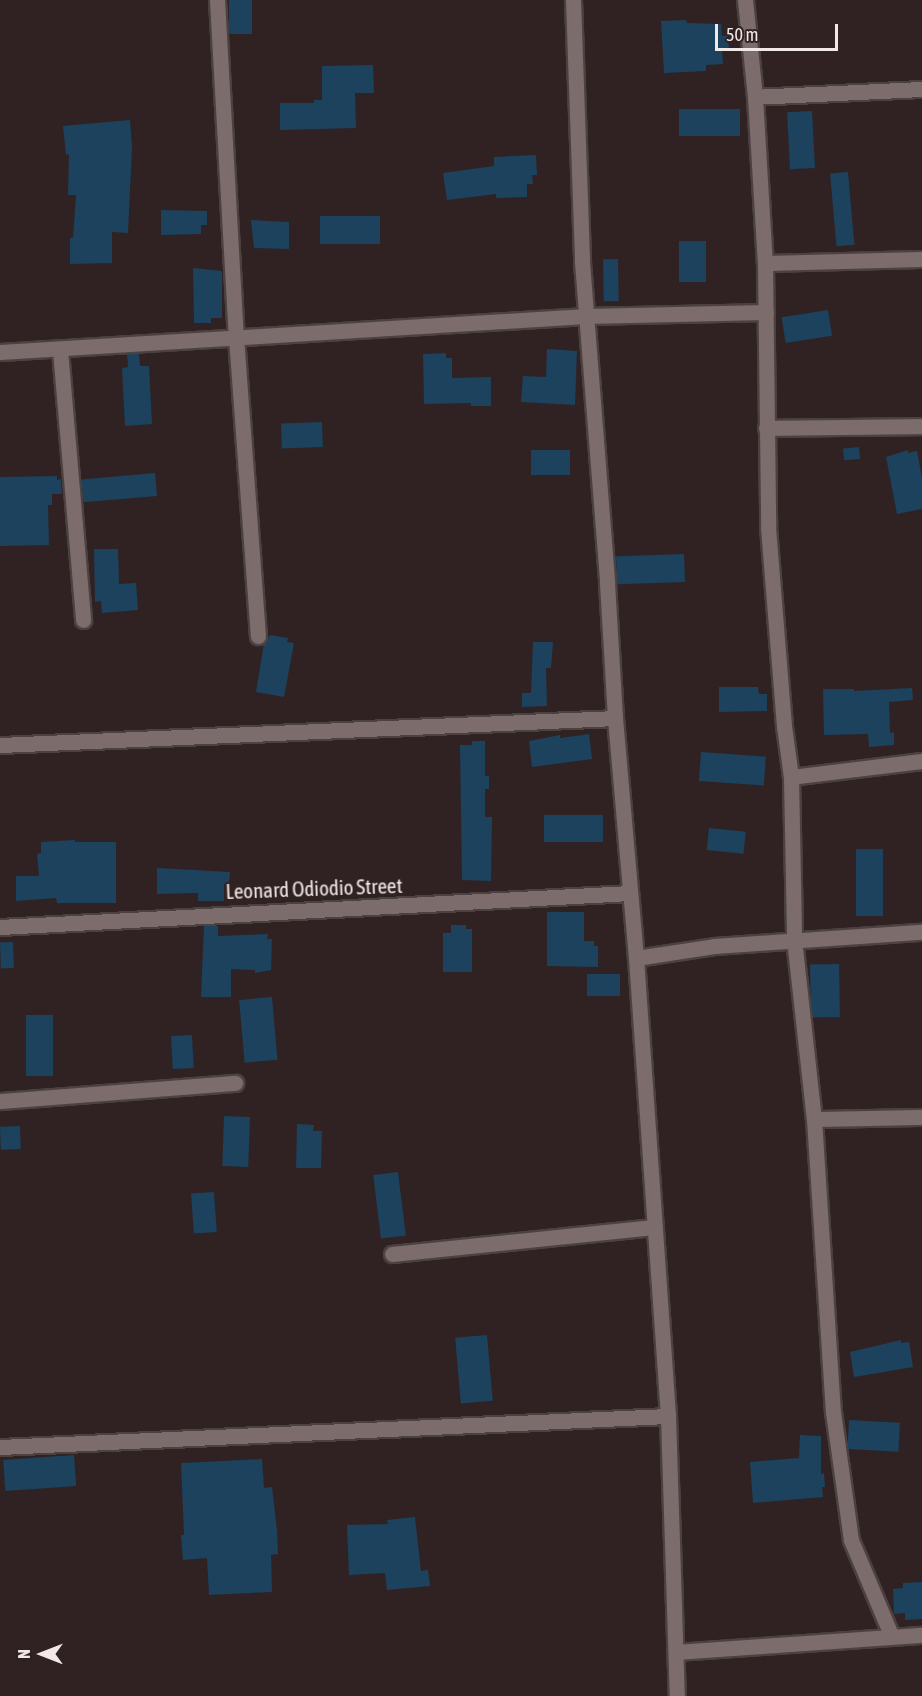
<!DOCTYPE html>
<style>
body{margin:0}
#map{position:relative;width:922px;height:1696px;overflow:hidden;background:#302222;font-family:"Asap Condensed",sans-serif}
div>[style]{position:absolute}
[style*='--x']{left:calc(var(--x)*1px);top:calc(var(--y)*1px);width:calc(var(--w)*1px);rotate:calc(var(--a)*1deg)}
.building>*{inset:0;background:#1c425d;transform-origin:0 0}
.roads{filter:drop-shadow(2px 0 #4c4141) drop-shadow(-2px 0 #4c4141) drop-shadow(0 2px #4c4141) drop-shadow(0 -2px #4c4141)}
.minor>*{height:15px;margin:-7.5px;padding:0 7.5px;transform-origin:7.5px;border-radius:7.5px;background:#7d6c6c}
span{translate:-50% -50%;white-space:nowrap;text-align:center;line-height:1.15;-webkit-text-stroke:4.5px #302222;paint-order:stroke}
.street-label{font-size:21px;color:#f2e8e8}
.north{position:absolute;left:12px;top:1624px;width:60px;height:60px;-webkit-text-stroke:4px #302222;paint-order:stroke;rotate:270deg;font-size:16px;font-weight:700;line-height:24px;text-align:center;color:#f2e8e8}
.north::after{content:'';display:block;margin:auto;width:21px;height:27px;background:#f2e8e8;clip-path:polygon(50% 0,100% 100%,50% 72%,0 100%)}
.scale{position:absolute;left:715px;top:24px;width:123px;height:27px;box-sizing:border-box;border:3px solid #f2e8e8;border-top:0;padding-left:8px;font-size:18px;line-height:21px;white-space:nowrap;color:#f2e8e8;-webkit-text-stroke:4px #302222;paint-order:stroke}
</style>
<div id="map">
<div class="building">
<i style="left:229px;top:0;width:23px;height:34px"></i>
<i style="clip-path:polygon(686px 20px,687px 23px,721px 24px,722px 36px,728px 35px,729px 50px,722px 50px,723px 64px,706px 65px,706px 71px,664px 73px,661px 21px)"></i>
<i style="clip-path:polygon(373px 65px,374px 93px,355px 93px,356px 128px,280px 130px,280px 103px,314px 103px,314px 100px,322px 100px,322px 66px)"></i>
<i style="left:679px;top:109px;width:61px;height:27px"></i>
<i style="left:812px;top:111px;width:57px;height:25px;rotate:87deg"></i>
<i style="clip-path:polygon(130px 120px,132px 148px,128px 233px,112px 232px,112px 263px,70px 264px,70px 238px,73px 238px,76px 195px,68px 195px,69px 154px,66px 155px,63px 126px)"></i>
<i style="clip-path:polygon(536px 155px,537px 175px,532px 175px,533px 184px,527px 184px,527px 197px,496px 198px,496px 194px,447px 200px,443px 173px,494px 166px,494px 157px)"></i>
<i style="left:848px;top:172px;width:73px;height:18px;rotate:85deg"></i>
<i style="clip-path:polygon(161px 210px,207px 211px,207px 225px,201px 225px,201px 234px,161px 235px)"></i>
<i style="left:320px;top:216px;width:60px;height:28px"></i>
<i style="clip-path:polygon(251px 220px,289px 222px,289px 249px,254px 248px)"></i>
<i style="left:679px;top:241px;width:27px;height:41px"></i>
<i style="left:618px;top:259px;width:42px;height:15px;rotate:89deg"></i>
<i style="clip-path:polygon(193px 268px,222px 271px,222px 318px,211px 318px,211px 323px,194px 323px)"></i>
<i style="left:828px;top:310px;width:26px;height:47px;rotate:81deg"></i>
<i style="clip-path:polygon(547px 349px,577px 351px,575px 405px,521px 402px,523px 376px,546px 377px)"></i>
<i style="clip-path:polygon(139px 353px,140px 366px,149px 366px,152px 424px,125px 426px,122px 368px,128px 367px,127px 354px)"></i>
<i style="clip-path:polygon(446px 353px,446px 358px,452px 358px,452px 378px,491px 377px,491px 406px,471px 406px,471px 403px,424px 404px,423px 354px)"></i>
<i style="left:322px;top:422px;width:25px;height:41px;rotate:88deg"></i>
<i style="left:859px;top:447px;width:12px;height:16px;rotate:85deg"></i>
<i style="left:531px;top:450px;width:39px;height:25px"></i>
<i style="clip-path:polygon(908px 450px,908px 453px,917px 451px,922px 478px,922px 509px,897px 514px,886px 457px)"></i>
<i style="left:155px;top:473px;width:23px;height:74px;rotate:85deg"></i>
<i style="clip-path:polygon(57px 476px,57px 480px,61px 479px,62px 494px,52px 494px,52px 505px,48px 505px,49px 545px,0 546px,0 477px)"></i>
<i style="clip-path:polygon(94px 549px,118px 549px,119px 584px,136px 583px,138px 610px,102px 613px,101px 601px,95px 602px)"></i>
<i style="left:684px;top:554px;width:28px;height:68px;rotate:88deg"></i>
<i style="clip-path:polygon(270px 635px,288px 638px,287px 642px,294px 643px,284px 697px,256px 692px,264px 643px)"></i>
<i style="clip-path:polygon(533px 642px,553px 642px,551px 668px,546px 668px,547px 706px,522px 707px,522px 693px,531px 693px)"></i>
<i style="clip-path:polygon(719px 687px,758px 687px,759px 694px,767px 694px,767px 711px,719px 712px)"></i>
<i style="clip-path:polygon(912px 688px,913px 700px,889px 702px,890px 733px,894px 732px,894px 745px,869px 747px,868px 734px,824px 735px,823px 689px,854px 689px,854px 691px)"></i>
<i style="clip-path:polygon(589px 734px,592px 759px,532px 767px,529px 741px,560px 735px,560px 738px)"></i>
<i style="clip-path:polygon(472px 741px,485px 741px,485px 776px,489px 776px,489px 789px,485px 789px,485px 817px,492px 817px,491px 881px,462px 880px,460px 745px,472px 745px)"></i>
<i style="left:701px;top:752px;width:65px;height:29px;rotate:4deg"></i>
<i style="left:603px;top:815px;width:27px;height:59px;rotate:90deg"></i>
<i style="left:709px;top:828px;width:37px;height:22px;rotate:6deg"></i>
<i style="clip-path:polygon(75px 840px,75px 842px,116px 842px,116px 903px,57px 903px,56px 898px,16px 901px,16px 876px,39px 876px,37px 854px,41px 853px,41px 842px)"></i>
<i style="left:883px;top:849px;width:67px;height:27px;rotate:90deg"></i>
<i style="clip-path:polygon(157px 868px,230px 872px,229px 884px,224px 884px,224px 901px,198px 901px,198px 893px,157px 894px)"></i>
<i style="clip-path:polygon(547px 912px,584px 912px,584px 941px,594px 941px,594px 946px,598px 946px,598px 967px,547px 966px)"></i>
<i style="clip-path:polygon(451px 925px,466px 925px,466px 929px,472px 929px,472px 972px,443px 972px,443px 933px,451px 933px)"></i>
<i style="clip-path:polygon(204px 926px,218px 926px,218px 936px,268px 934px,267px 939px,272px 939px,271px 970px,255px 973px,255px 970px,231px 969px,231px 997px,201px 997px)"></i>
<i style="left:13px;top:942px;width:26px;height:13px;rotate:88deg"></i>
<i style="left:839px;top:964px;width:53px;height:29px;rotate:89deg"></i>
<i style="left:587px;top:974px;width:33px;height:22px"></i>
<i style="left:272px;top:997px;width:63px;height:33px;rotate:85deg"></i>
<i style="left:26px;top:1015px;width:27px;height:61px"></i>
<i style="left:192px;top:1035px;width:33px;height:21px;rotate:87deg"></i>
<i style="left:224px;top:1116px;width:26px;height:50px;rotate:2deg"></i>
<i style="clip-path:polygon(297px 1124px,314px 1125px,313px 1131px,322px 1131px,321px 1168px,296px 1168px)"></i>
<i style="left:20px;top:1126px;width:23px;height:20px;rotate:88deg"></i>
<i style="left:398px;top:1172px;width:64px;height:25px;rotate:83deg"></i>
<i style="left:214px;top:1192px;width:40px;height:23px;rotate:86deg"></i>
<i style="left:487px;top:1335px;width:66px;height:32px;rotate:85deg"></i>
<i style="clip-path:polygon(901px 1340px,901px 1343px,909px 1342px,913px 1367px,854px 1377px,850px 1352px)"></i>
<i style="left:849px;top:1420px;width:51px;height:29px;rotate:3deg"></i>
<i style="clip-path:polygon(800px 1435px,821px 1436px,821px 1474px,824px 1473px,825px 1487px,822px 1487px,823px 1497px,753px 1503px,750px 1462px,799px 1458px)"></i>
<i style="left:74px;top:1455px;width:31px;height:71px;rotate:86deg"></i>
<i style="clip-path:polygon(262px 1459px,264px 1488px,272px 1487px,277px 1530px,278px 1554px,271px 1555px,272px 1592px,209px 1595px,207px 1558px,183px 1560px,181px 1535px,184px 1535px,181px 1463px)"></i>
<i style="clip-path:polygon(415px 1517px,421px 1571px,428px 1570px,430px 1586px,387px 1590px,385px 1573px,349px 1575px,347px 1525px,388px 1524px,387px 1520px)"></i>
<i style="clip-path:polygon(922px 1582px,922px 1619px,905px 1620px,905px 1613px,894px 1614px,893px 1589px,903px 1588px,903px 1583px)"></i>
</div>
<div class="roads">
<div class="minor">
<i style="--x:217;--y:0;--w:338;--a:86.8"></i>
<i style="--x:236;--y:337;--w:300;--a:85.8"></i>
<i style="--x:573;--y:0;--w:262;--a:88"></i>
<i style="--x:582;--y:262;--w:322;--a:85.5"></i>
<i style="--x:607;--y:583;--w:135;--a:86.6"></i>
<i style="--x:615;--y:718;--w:241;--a:85"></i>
<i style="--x:636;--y:958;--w:459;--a:86"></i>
<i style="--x:668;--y:1416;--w:280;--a:88.2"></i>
<i style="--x:745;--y:0;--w:98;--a:84.1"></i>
<i style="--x:922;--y:89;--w:167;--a:177.3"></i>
<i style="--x:755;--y:97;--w:166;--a:86.6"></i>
<i style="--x:765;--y:263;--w:264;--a:89.3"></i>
<i style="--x:768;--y:527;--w:200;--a:85.4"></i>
<i style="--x:784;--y:726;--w:51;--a:82.2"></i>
<i style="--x:791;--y:777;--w:132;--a:-7"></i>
<i style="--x:765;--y:263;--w:157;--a:-1.5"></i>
<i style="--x:60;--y:350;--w:271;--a:85.1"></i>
<i style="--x:0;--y:352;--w:587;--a:-3.52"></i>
<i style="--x:586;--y:316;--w:180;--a:-1.3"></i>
<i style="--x:766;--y:428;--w:156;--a:-0.7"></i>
<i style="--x:0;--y:745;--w:616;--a:-2.51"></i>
<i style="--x:791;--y:777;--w:162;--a:88.9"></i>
<i style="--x:794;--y:939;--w:181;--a:83.7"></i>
<i style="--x:814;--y:1119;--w:108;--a:-1.1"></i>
<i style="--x:0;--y:927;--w:631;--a:-3.09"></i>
<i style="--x:636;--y:958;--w:79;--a:-8.7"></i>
<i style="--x:714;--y:946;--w:208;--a:-3.9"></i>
<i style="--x:0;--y:1101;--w:236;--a:-4.4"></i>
<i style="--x:814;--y:1119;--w:294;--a:86.3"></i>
<i style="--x:833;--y:1412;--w:129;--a:82"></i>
<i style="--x:851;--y:1540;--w:105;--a:67.1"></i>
<i style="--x:392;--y:1254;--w:263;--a:-5.9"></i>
<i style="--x:0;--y:1447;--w:669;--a:-2.66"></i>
<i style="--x:676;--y:1652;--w:247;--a:-4"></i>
</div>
</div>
<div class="street-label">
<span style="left:314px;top:888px;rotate:-2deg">Leonard Odiodio Street</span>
</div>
<div class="north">N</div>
<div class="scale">50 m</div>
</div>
